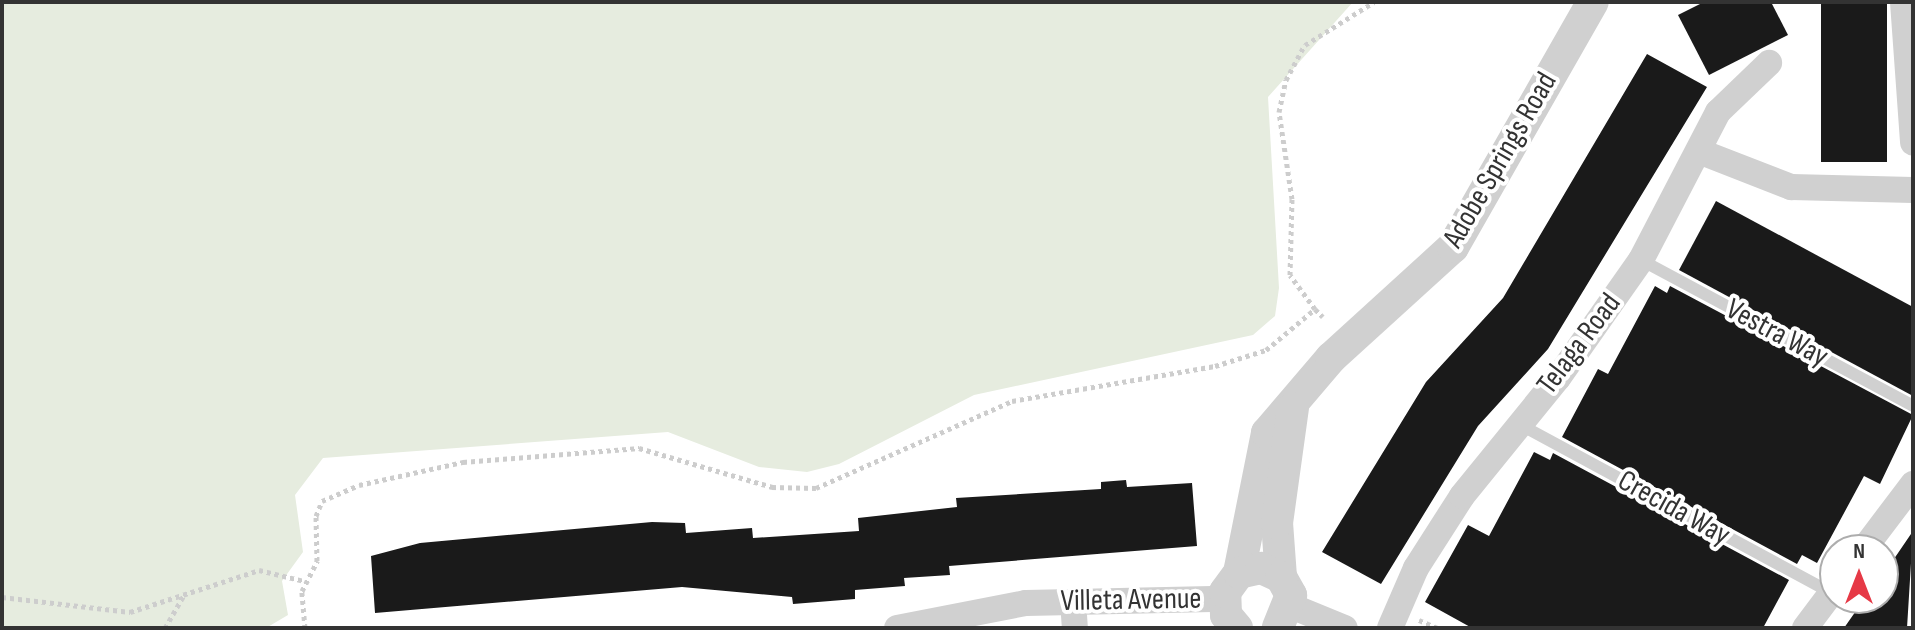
<!DOCTYPE html>
<style>
body{margin:0}
#map{position:relative;width:1915px;height:630px;overflow:hidden;background:#fff;font-family:"Sofia Sans Condensed",sans-serif}
div>[style]{position:absolute}
[style*='--x']{left:calc(var(--x)*1px);top:calc(var(--y)*1px);width:calc(var(--w)*1px);rotate:calc(var(--a)*1deg)}
.green>*{inset:0;background:#e6ecdf}
.building>*{inset:0;background:#1a1a1a;transform-origin:0 0}
.path>*{height:5px;margin-top:-2.5px;transform-origin:0;background:repeating-linear-gradient(90deg,#cdcdcd 0 4px,transparent 0 8px)}
.service>*{height:12px;margin:-6px;padding:0 6px;transform-origin:6px;border-radius:6px;background:#d0d0d0}
.minor>*{height:26px;margin:-13px;padding:0 13px;transform-origin:13px;border-radius:13px;background:#d0d0d0}
.tertiary>*{height:32px;margin:-16px;padding:0 16px;transform-origin:16px;border-radius:16px;background:#d0d0d0}
span{translate:-50% -50%;white-space:nowrap;text-align:center;line-height:1.15;-webkit-text-stroke:8px #fff;paint-order:stroke}
.street-label{font-size:30px;color:#333}
.frame{position:absolute;inset:0;border:4px solid #333;pointer-events:none}
.north{position:absolute;left:1819px;top:534px;width:80px;height:80px;box-sizing:border-box;background:#fff;border:2px solid #adadad;border-radius:50%;rotate:0deg;font-size:22px;font-weight:700;line-height:32px;text-align:center;color:#333}
.north::after{content:'';display:block;margin:auto;width:28px;height:36px;background:#e63946;clip-path:polygon(50% 0,100% 100%,50% 72%,0 100%)}
</style>
<div id="map">
<div class="green">
<i style="clip-path:polygon(2px 2px,1353px 2px,1268px 97px,1279px 288px,1275px 316px,1253px 335px,974px 395px,839px 464px,807px 472px,759px 467px,668px 432px,323px 458px,295px 495px,303px 552px,282px 581px,288px 615px,266px 628px,2px 628px)"></i>
</div>
<div class="building">
<i style="clip-path:polygon(1704px 2px,1771px 2px,1788px 35px,1709px 75px,1678px 15px)"></i>
<i style="left:1821px;top:2px;width:66px;height:160px"></i>
<i style="clip-path:polygon(1647px 54px,1707px 87px,1548px 349px,1478px 426px,1381px 584px,1322px 552px,1426px 382px,1503px 298px)"></i>
<i style="clip-path:polygon(1716px 201px,1913px 307px,1913px 396px,1679px 270px)"></i>
<i style="clip-path:polygon(1655px 286px,1667px 293px,1670px 286px,1913px 415px,1880px 484px,1864px 476px,1817px 563px,1802px 555px,1797px 564px,1562px 437px,1598px 369px,1608px 374px)"></i>
<i style="clip-path:polygon(1534px 452px,1550px 460px,1553px 453px,1789px 580px,1763px 628px,1472px 628px,1425px 602px,1468px 525px,1489px 536px)"></i>
<i style="clip-path:polygon(1126px 480px,1127px 487px,1192px 483px,1197px 546px,949px 566px,950px 575px,904px 578px,905px 586px,855px 590px,855px 599px,793px 604px,792px 597px,682px 587px,375px 613px,371px 556px,420px 543px,652px 522px,685px 523px,686px 533px,752px 528px,753px 538px,859px 531px,858px 518px,957px 507px,956px 498px,1101px 489px,1101px 482px)"></i>
<i style="clip-path:polygon(1913px 531px,1907px 628px,1844px 628px,1865px 598px,1883px 598px,1883px 575px)"></i>
</div>
<div class="path">
<i style="--x:1315;--y:309;--w:11;--a:45"></i>
<i style="--x:2;--y:597;--w:129;--a:6.7"></i>
<i style="--x:130;--y:612;--w:136;--a:-18"></i>
<i style="--x:259;--y:570;--w:46;--a:13.7"></i>
<i style="--x:1419;--y:620;--w:21;--a:23"></i>
<i style="--x:165;--y:628;--w:38;--a:-60"></i>
<i style="--x:305;--y:628;--w:37;--a:-95"></i>
<i style="--x:302;--y:591;--w:34;--a:-63"></i>
<i style="--x:317;--y:561;--w:45;--a:-91.3"></i>
<i style="--x:316;--y:516;--w:16;--a:-68"></i>
<i style="--x:322;--y:501;--w:40;--a:-23.4"></i>
<i style="--x:359;--y:485;--w:107;--a:-12.5"></i>
<i style="--x:463;--y:462;--w:177;--a:-4.5"></i>
<i style="--x:639;--y:448;--w:139;--a:16.3"></i>
<i style="--x:772;--y:487;--w:44;--a:1.3"></i>
<i style="--x:816;--y:488;--w:214;--a:-23.9"></i>
<i style="--x:1012;--y:401;--w:206;--a:-9.8"></i>
<i style="--x:1215;--y:366;--w:53;--a:-17.4"></i>
<i style="--x:1266;--y:350;--w:64;--a:-39.9"></i>
<i style="--x:1315;--y:309;--w:42;--a:-126.3"></i>
<i style="--x:1290;--y:275;--w:76;--a:-88.5"></i>
<i style="--x:1292;--y:199;--w:88;--a:-98.5"></i>
<i style="--x:1279;--y:112;--w:33;--a:-78"></i>
<i style="--x:1286;--y:80;--w:40;--a:-62"></i>
<i style="--x:1305;--y:45;--w:81;--a:-31.9"></i>
</div>
<div class="service">
<i style="--x:1641;--y:260;--w:309;--a:28.2"></i>
<i style="--x:1519;--y:424;--w:355;--a:28.4"></i>
</div>
<div class="minor">
<i style="--x:1903;--y:2;--w:141;--a:85.9"></i>
<i style="--x:1701;--y:152;--w:97;--a:21.3"></i>
<i style="--x:1791;--y:187;--w:122;--a:1.4"></i>
<i style="--x:1863;--y:550;--w:83;--a:-52.9"></i>
<i style="--x:1073;--y:601;--w:27;--a:86"></i>
<i style="--x:1291;--y:606;--w:58;--a:22.2"></i>
<i style="--x:897;--y:628;--w:131;--a:-11"></i>
<i style="--x:1026;--y:603;--w:198;--a:-1.2"></i>
<i style="--x:1390;--y:628;--w:65;--a:-66.6"></i>
<i style="--x:1416;--y:568;--w:85;--a:-57.4"></i>
<i style="--x:1462;--y:496;--w:152;--a:-50.9"></i>
<i style="--x:1558;--y:378;--w:144;--a:-54.9"></i>
<i style="--x:1641;--y:260;--w:167;--a:-62.5"></i>
<i style="--x:1718;--y:112;--w:71;--a:-43.9"></i>
<i style="--x:1805;--y:628;--w:50;--a:-53.1"></i>
</div>
<div class="tertiary">
<i style="--x:1239;--y:573;--w:143;--a:-78.7"></i>
<i style="--x:1267;--y:433;--w:99;--a:-49.5"></i>
<i style="--x:1331;--y:358;--w:165;--a:-42.3"></i>
<i style="--x:1453;--y:247;--w:282;--a:-60.3"></i>
<i style="--x:1281;--y:577;--w:54;--a:-94.2"></i>
<i style="--x:1277;--y:523;--w:116;--a:-82.1"></i>
<i style="--x:1237;--y:628;--w:17;--a:-130"></i>
<i style="--x:1226;--y:615;--w:23;--a:-92"></i>
<i style="--x:1225;--y:592;--w:24;--a:-54"></i>
<i style="--x:1239;--y:573;--w:23;--a:-13"></i>
<i style="--x:1261;--y:568;--w:22;--a:24"></i>
<i style="--x:1281;--y:577;--w:21;--a:61"></i>
<i style="--x:1291;--y:595;--w:35;--a:112"></i>
</div>
<div class="street-label">
<span style="left:1500px;top:160px;rotate:-60deg">Adobe Springs Road</span>
<span style="left:1777px;top:333px;rotate:28deg">Vestra Way</span>
<span style="left:1579px;top:344px;rotate:-53deg">Telaga Road</span>
<span style="left:1674px;top:508px;rotate:29deg">Crecida Way</span>
<span style="left:1131px;top:600px;rotate:-1deg">Villeta Avenue</span>
</div>
<div class="frame"></div>
<div class="north">N</div>
</div>
